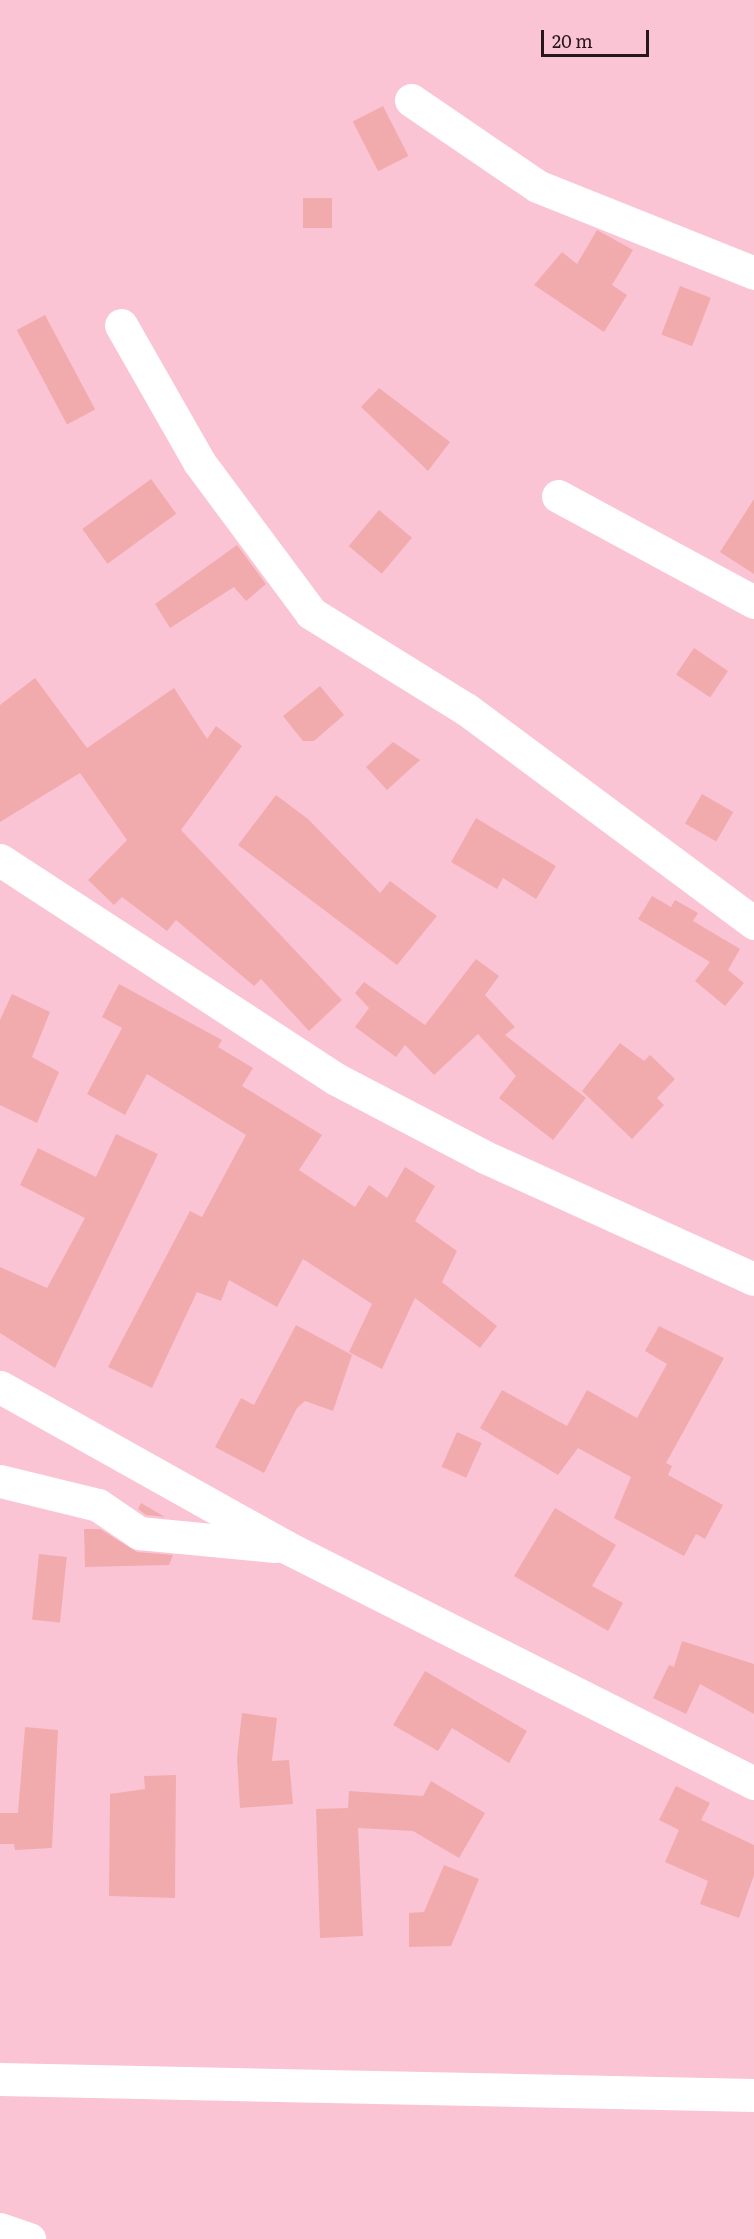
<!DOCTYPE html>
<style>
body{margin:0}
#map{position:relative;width:754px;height:2239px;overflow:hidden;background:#fac4d5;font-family:Literata,serif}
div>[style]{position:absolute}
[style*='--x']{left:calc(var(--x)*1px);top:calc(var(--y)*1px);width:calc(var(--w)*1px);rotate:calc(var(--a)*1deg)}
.building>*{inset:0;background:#f2abad;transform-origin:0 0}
.street>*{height:33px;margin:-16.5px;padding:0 16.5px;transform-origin:16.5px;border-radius:16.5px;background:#fff}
span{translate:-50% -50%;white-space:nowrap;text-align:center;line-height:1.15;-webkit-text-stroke:4.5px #fac4d5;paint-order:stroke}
.scale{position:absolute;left:541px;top:30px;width:108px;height:27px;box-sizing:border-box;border:3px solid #29161d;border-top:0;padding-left:8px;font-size:18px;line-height:21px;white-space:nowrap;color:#29161d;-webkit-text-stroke:4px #fac4d5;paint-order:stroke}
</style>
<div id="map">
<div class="building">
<i style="left:383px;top:106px;width:56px;height:34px;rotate:63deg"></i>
<i style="left:332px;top:198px;width:30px;height:29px;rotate:90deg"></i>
<i style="clip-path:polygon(597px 230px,633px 250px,612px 285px,627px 295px,604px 332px,534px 285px,562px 252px,577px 264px)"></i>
<i style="left:680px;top:286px;width:33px;height:52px;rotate:21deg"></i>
<i style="left:45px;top:315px;width:107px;height:32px;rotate:62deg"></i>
<i style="clip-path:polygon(379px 388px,450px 442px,428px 471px,361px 407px)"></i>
<i style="left:151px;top:479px;width:43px;height:85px;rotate:54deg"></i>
<i style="clip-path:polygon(754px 499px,754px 574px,720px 552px)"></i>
<i style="left:379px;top:510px;width:43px;height:47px;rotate:40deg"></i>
<i style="clip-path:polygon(237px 545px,266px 584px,246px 601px,234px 587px,170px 628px,155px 604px)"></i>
<i style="left:694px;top:648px;width:41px;height:32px;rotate:34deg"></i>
<i style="clip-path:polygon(35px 678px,87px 748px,174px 688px,207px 739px,216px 726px,242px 746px,181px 830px,342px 1000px,309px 1031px,261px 979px,254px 986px,176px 920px,167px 931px,122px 897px,114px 905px,88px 880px,127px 840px,80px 773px,0 822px,0 705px)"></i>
<i style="clip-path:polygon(320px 686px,344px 715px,314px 741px,303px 741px,283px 716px)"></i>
<i style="clip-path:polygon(393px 742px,420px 760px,387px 790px,366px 767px)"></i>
<i style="left:702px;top:794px;width:36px;height:34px;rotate:30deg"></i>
<i style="clip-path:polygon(276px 795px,308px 819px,380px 893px,390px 881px,437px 916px,397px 965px,238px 845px)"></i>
<i style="clip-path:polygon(476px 818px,556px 866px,536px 899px,503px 878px,497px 889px,451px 862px)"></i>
<i style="clip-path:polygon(652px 896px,671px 907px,675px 900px,698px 913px,693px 921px,740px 949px,728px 970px,744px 983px,725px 1006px,695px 981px,710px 962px,638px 919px)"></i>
<i style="clip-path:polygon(476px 959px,499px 976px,485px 995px,515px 1027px,505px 1035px,586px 1098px,553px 1140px,499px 1098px,516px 1076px,478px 1034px,434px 1075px,405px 1045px,396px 1057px,355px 1027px,369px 1008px,355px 993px,364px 982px,425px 1025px)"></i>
<i style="clip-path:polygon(119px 984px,222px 1040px,218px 1047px,253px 1068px,242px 1086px,322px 1135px,299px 1170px,355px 1207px,369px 1185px,387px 1198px,405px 1167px,435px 1186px,415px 1221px,457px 1251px,442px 1282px,497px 1326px,480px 1348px,415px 1298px,382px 1369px,349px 1352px,372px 1304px,303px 1259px,277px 1307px,229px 1280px,221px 1301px,197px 1292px,152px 1388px,108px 1367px,190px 1211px,202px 1217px,246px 1135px,147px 1074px,125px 1115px,87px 1094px,122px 1028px,102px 1017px)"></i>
<i style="clip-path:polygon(12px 994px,50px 1012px,32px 1057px,59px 1072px,37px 1123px,0 1105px,0 1020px)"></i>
<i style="clip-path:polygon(620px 1043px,644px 1061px,650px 1055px,675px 1079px,657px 1098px,664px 1105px,632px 1139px,582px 1091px)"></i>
<i style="clip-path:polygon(116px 1134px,158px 1154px,55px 1368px,0 1333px,0 1267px,47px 1288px,85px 1218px,20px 1185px,38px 1148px,96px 1177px)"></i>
<i style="clip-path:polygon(296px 1325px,352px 1355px,333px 1411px,305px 1401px,297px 1408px,264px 1473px,215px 1447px,241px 1398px,254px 1405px)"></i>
<i style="clip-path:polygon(659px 1326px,724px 1358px,666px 1463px,672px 1466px,668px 1475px,723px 1505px,705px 1539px,696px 1534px,684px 1556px,614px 1518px,631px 1477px,578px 1448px,558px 1475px,480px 1428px,502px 1390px,567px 1426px,587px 1390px,637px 1418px,667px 1364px,645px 1351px)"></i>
<i style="left:457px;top:1432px;width:27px;height:38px;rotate:24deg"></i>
<i style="clip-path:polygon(141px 1503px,165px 1517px,146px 1515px,138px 1509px)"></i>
<i style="clip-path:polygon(555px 1508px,616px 1545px,592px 1586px,623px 1603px,608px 1631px,514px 1576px)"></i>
<i style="clip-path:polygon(84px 1529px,100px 1529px,137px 1552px,173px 1555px,169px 1565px,85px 1567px)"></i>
<i style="left:39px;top:1554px;width:28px;height:66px;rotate:6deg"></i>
<i style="clip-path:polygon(682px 1641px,754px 1664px,754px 1714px,700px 1684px,686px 1714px,653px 1698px,669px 1665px,674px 1667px)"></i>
<i style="clip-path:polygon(425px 1671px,527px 1731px,509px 1763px,452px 1728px,438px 1751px,393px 1725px)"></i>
<i style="clip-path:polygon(242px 1713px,277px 1718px,272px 1761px,289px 1760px,293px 1804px,240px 1808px,237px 1758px)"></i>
<i style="clip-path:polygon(25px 1727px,58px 1730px,52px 1848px,15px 1850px,14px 1844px,0 1844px,0 1813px,18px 1813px)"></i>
<i style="clip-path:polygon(176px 1775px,175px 1898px,109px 1896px,110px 1794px,145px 1789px,144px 1776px)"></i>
<i style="clip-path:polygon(431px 1781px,485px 1813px,459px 1858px,413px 1831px,358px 1828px,363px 1936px,320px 1938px,316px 1809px,348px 1808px,349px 1791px,423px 1796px)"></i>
<i style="clip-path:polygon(676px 1786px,710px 1803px,701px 1820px,754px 1845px,754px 1875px,739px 1918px,700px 1904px,708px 1881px,665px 1862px,679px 1830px,659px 1820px)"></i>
<i style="clip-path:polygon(444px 1865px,479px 1879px,451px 1946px,409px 1947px,409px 1913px,424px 1912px)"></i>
</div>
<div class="street">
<i style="--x:411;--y:100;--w:153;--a:34.3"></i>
<i style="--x:537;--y:186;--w:234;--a:21.8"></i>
<i style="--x:121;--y:325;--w:158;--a:60.3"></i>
<i style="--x:199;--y:462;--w:188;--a:53.4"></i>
<i style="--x:311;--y:613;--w:182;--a:31.8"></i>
<i style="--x:466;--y:709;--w:359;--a:36.6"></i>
<i style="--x:558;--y:496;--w:223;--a:28.4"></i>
<i style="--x:0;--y:860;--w:401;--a:33.1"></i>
<i style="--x:336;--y:1079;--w:168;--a:27.6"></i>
<i style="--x:485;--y:1157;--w:295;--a:24.4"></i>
<i style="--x:0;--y:1387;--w:328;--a:29.2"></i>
<i style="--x:286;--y:1547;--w:524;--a:26.76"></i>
<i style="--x:0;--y:1481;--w:101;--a:13.8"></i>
<i style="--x:98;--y:1505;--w:50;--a:34.3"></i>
<i style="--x:139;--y:1533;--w:136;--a:5.5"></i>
<i style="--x:0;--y:2079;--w:754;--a:1.22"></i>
<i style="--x:0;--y:2229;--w:31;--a:19"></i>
</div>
<div class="scale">20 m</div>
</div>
